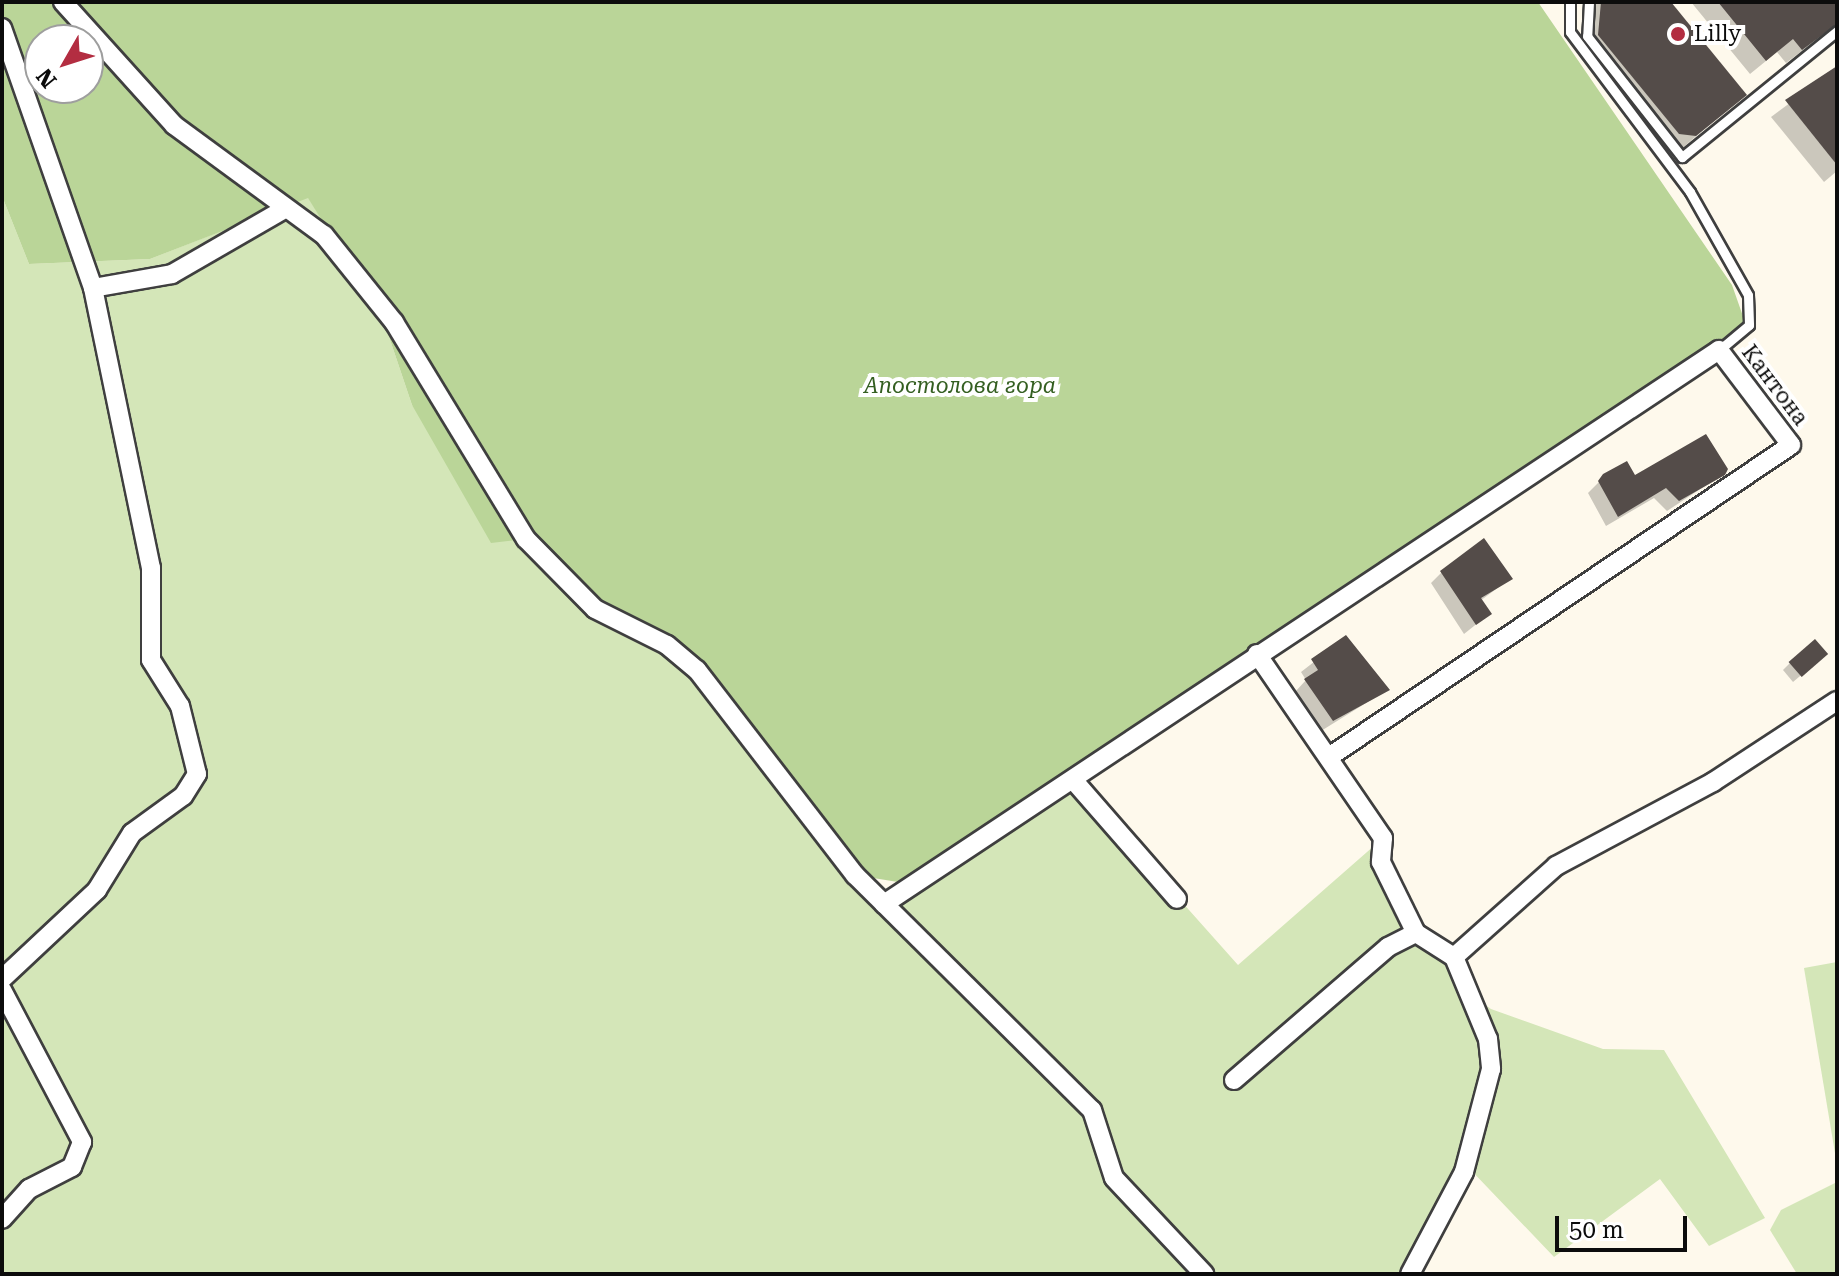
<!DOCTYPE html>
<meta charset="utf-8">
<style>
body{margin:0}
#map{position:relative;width:1839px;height:1276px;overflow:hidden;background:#fef9ec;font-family:"Roboto Serif",serif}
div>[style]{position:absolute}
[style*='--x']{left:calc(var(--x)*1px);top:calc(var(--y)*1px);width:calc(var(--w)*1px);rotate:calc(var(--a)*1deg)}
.green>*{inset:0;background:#d4e6b8}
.forest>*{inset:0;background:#bad598}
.shadow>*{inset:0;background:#0003}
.building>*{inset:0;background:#544c49;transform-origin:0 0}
.roads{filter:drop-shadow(2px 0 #3f3f3f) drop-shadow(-2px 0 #3f3f3f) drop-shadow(0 2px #3f3f3f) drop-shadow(0 -2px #3f3f3f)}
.service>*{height:9px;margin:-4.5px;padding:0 4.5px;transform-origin:4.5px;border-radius:4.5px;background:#fff}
.minor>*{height:18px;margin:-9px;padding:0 9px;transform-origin:9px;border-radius:9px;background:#fff}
.dots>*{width:22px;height:22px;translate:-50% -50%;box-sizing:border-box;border:4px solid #fff;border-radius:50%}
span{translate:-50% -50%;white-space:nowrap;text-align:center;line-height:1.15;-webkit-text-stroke:8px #fff;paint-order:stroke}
.poi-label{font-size:22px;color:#0c0c0c}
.left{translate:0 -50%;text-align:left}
.street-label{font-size:22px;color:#0c0c0c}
.park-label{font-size:22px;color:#345f21;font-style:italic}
.frame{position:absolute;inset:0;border:4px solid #0c0c0c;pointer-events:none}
.north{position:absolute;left:24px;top:24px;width:80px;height:80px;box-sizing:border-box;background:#fff;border:2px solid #9e9e9e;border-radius:50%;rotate:231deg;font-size:22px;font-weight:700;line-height:32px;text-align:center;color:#0c0c0c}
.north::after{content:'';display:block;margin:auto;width:28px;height:36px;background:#b32d41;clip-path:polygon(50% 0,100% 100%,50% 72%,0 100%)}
.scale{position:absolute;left:1555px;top:1216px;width:132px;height:36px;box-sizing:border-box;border:4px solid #0c0c0c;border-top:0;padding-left:10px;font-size:24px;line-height:28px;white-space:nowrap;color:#0c0c0c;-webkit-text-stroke:6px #fff;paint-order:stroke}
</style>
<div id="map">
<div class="green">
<i style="clip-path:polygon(2px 196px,29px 264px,150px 259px,308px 197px,383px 319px,412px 405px,526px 539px,667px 645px,883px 904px,1075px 782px,1238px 965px,1383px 838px,1381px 862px,1416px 933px,1454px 957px,1466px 991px,1491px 1009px,1603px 1049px,1664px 1050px,1765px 1218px,1709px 1246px,1660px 1179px,1554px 1257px,1467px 1166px,1410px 1274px,2px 1274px)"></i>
<i style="clip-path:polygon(1837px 962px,1837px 1165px,1804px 968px)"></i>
<i style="clip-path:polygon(1837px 1182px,1837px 1274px,1797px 1274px,1770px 1230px,1781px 1210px)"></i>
</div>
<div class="forest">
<i style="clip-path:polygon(evenodd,2px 2px,1538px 2px,1732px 285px,1745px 322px,1723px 344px,904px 883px,855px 875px,697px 670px,617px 622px,526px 539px,491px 543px,412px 405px,383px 319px,308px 198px,150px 259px,29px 264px,2px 196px,2px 2px,40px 40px,88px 40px,88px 88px,40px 88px,40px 40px)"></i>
</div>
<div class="shadow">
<i style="clip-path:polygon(1589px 2px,1668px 2px,1744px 95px,1680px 150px,1664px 148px,1584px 51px)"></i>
<i style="clip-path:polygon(1691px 2px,1837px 2px,1837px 24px,1786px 63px,1777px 52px,1750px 74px)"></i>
<i style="clip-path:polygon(1837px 68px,1837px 171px,1824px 182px,1771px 117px)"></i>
<i style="clip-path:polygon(1723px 474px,1667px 511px,1654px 498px,1606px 526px,1588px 493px,1605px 476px)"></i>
<i style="clip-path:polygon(1442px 572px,1511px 578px,1480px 601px,1489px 614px,1464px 634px,1431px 583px)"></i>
<i style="clip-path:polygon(1346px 637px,1387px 690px,1321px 731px,1295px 692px,1306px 680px,1301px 672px)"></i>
<i style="clip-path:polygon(1818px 661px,1793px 682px,1783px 670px,1790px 663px)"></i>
</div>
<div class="building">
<i style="clip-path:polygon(1601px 2px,1671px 2px,1747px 95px,1696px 136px,1679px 134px,1598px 35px)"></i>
<i style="clip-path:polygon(1718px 2px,1837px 2px,1837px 24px,1802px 50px,1793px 39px,1766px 61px)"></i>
<i style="clip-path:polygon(1837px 66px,1837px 165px,1785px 100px)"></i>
<i style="clip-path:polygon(1706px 434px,1728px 469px,1725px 475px,1679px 501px,1666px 488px,1618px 517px,1598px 481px,1603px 474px,1627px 461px,1635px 475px)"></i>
<i style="clip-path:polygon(1484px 538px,1513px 579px,1481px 598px,1492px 614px,1476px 625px,1440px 571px)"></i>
<i style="clip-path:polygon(1346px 635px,1390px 690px,1333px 721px,1304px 679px,1318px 670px,1311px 659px)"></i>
<i style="left:1815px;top:639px;width:20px;height:35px;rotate:49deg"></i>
</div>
<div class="roads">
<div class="service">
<i style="--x:1570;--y:2;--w:30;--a:90"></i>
<i style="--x:1570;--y:32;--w:200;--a:53.1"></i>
<i style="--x:1690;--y:192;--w:118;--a:60.6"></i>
<i style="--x:1748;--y:295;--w:30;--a:88"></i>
<i style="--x:1749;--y:325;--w:39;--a:140"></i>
<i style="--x:1589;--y:2;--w:34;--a:93"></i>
<i style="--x:1587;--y:36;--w:154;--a:51.9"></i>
<i style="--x:1682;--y:157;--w:200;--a:-39.1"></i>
</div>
<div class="minor">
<i style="--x:63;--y:2;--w:166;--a:47.9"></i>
<i style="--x:174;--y:125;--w:186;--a:36.3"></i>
<i style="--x:324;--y:235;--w:112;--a:51.2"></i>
<i style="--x:394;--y:322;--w:254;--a:58.7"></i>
<i style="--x:526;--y:539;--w:98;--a:45.4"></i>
<i style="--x:595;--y:609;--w:80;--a:26.6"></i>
<i style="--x:667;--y:645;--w:39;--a:40"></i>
<i style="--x:697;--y:670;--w:259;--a:52.4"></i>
<i style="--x:855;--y:875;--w:334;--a:44.8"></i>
<i style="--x:1092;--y:1110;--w:71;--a:72.1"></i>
<i style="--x:1114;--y:1178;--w:132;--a:46.8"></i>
<i style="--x:2;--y:28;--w:275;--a:70.7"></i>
<i style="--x:93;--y:288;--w:286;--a:78.3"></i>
<i style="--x:151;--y:568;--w:92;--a:90"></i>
<i style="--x:151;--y:660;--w:54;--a:57.8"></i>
<i style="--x:180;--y:706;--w:70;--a:76"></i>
<i style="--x:197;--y:774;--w:26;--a:122"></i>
<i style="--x:183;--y:796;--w:63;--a:144"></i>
<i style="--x:132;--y:833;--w:67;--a:121.6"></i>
<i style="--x:97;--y:890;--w:130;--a:136.9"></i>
<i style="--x:93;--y:288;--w:80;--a:-10"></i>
<i style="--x:172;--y:274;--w:126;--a:-30"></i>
<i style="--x:1257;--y:654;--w:223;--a:55.6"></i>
<i style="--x:1383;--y:838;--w:24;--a:95"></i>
<i style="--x:1381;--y:862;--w:79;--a:63.8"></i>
<i style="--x:1075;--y:782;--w:155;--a:48.9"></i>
<i style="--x:884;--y:904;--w:1002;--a:-33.56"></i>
<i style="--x:1719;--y:350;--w:119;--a:52.8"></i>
<i style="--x:1791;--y:445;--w:557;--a:145.97"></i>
<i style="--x:1454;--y:957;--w:137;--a:-41.7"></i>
<i style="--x:1556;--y:866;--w:178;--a:-28.1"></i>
<i style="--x:1713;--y:782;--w:148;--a:-33.2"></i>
<i style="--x:2;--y:990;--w:172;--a:62.2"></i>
<i style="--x:82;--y:1142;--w:27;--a:112"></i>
<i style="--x:72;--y:1167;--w:48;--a:152.9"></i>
<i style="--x:29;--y:1189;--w:40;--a:132"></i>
<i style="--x:1234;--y:1080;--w:203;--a:-40.8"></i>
<i style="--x:1388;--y:947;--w:31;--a:-27"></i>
<i style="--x:1416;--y:933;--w:45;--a:32.3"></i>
<i style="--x:1454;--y:957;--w:89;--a:67.5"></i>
<i style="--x:1488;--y:1039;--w:30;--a:84"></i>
<i style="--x:1491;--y:1069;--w:106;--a:104.7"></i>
<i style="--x:1464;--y:1172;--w:115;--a:117.9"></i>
</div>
</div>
<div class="dots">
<i style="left:1678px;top:34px;background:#b32d41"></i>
</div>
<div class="poi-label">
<span class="left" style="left:1694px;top:34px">Lilly</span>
</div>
<div class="street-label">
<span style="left:1775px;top:385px;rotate:53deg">Кантона</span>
</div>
<div class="park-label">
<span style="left:960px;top:386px">Апостолова гора</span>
</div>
<div class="frame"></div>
<div class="north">N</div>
<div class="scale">50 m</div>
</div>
